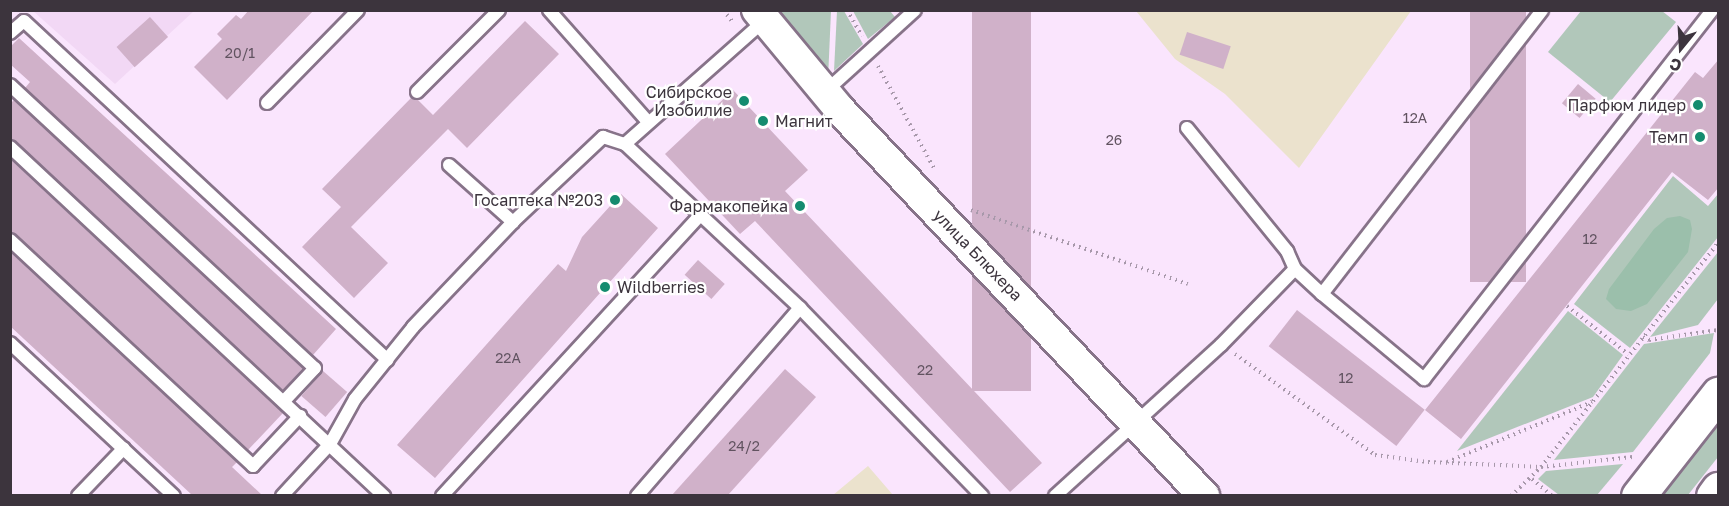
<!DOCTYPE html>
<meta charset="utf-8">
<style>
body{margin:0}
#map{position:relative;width:1729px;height:506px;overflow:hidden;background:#fae5fd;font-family:"Golos Text",sans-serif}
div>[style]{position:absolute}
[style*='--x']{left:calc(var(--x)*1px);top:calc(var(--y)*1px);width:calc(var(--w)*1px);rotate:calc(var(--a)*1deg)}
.built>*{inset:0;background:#f2d8f5}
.education>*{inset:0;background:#ebe2cd}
.green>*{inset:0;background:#b1c7ba}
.forest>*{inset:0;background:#9bbfab}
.building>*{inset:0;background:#d0b1c9;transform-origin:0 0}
.path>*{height:4px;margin-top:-2px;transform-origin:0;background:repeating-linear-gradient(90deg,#a798aa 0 1.5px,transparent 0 6px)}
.roads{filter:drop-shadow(2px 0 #877389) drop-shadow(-2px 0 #877389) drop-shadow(0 2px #877389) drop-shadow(0 -2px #877389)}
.service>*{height:12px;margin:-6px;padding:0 6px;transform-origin:6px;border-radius:6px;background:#fff}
.tertiary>*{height:30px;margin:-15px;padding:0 15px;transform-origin:15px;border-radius:15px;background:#fff}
.secondary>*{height:33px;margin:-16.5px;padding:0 16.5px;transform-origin:16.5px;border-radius:16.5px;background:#fff}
.dots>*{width:16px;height:16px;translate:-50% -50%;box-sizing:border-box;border:3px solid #fff;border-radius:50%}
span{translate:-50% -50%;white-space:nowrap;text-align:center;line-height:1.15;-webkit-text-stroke:4.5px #fff;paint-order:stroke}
.number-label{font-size:14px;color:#615360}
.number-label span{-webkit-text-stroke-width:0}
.poi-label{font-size:16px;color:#3c343d}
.right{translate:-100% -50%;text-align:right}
.left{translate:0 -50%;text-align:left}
.street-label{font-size:16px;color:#3c343d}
.frame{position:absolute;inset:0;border:12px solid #3c343d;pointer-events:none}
.north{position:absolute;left:1651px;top:18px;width:60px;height:60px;-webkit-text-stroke:4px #fff;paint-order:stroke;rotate:198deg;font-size:16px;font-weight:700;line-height:24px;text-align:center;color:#3c343d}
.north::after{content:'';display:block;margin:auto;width:21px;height:27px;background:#3c343d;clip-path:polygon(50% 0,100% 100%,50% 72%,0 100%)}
</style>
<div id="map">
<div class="built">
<i style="clip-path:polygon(33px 11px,194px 11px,115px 84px)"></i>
</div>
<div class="education">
<i style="clip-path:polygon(1136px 11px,1411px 11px,1299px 168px,1225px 94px,1175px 59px)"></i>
<i style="clip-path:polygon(868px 466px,893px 495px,833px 495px)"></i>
</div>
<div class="green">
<i style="clip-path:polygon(778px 11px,831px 11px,828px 79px)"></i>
<i style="clip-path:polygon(837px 11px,844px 11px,863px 44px,834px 71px)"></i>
<i style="clip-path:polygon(853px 11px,890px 11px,895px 17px,868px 39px)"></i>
<i style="clip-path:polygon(1581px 11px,1662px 11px,1676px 22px,1610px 102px,1548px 52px)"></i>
<i style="clip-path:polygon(1673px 176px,1708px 206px,1718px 194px,1718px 237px,1630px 348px,1574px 304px)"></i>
<i style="clip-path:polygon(1718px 252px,1718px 299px,1698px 325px,1650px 337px)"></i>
<i style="clip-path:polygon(1568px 311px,1623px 355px,1593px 397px,1457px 451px)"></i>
<i style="clip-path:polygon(1714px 333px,1710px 353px,1633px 452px,1554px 460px,1644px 344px)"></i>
<i style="clip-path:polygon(1718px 421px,1718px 457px,1688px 495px,1659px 496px)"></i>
<i style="clip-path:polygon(1623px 464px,1597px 495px,1559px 495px,1538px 479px,1546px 471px)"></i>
</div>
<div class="forest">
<i style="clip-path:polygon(1680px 216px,1690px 220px,1692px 229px,1688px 252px,1647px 304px,1631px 311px,1616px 309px,1606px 299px,1609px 289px,1654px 229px,1667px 218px)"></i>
</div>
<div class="building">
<i style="clip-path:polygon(249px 10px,314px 10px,227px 100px,194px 67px,222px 39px,217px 34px,236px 15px,241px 19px)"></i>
<i style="left:972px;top:10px;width:59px;height:381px"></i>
<i style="left:1470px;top:10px;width:56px;height:272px"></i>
<i style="left:150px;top:17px;width:27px;height:45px;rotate:48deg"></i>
<i style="clip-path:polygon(525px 21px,559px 54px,467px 148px,448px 129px,351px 227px,388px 263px,354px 298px,302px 247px,341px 207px,322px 189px,411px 98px,418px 100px,433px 115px)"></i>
<i style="left:1187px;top:32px;width:46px;height:24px;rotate:18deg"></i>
<i style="clip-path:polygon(19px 38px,336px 329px,313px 355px,25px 88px,30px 82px,10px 64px,10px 47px)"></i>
<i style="clip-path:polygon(1719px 59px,1719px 187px,1708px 200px,1672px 172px,1461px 439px,1425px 410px,1695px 72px,1703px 78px)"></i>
<i style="left:1578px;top:84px;width:23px;height:25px;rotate:40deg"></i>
<i style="clip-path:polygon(733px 90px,808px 170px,785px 191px,1042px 463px,1010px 492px,755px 221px,740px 234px,665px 154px)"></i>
<i style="clip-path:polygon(14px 100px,303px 368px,283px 390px,10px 139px,10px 104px)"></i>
<i style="clip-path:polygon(10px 159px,283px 413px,248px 450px,10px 232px)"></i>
<i style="clip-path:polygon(621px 194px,658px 228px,435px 478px,397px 445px,558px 264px,566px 271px,582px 237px)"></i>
<i style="clip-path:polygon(10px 252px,237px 462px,232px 467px,262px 495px,192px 495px,10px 326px)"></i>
<i style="left:698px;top:260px;width:36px;height:20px;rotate:42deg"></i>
<i style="left:1297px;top:310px;width:162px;height:46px;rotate:38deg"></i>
<i style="clip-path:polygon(785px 369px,816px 397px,728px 495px,672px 495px)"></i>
<i style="left:323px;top:371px;width:32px;height:33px;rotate:41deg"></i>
</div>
<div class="path">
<i style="--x:723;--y:10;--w:14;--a:51"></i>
<i style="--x:847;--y:10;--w:30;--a:60"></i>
<i style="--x:878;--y:66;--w:119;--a:61.3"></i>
<i style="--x:971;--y:210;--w:229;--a:18.8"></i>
<i style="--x:1567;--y:306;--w:78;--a:38.2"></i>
<i style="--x:1643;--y:337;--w:7;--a:27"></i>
<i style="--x:1649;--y:340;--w:70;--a:-8.2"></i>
<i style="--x:1235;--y:354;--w:173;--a:35.8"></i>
<i style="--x:1375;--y:455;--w:53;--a:7.5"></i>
<i style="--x:1428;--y:462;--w:113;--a:2.5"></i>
<i style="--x:1541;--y:467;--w:92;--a:-6.3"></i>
<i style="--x:1447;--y:462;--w:157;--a:-22.5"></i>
<i style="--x:1532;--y:479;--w:26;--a:40"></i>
<i style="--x:1511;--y:496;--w:42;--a:-44"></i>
<i style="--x:1541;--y:467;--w:285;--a:-51.7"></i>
</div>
<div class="roads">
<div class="service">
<i style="--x:549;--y:10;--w:149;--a:48.5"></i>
<i style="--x:10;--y:33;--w:18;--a:-41"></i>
<i style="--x:24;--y:21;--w:497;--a:43"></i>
<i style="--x:10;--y:85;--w:416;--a:42.9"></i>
<i style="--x:315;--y:368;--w:45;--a:133.2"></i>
<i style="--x:826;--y:91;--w:120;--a:-42.3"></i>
<i style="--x:417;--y:92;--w:116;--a:-45"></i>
<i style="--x:267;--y:103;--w:130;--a:-45.6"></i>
<i style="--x:1187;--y:128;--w:159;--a:50.9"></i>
<i style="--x:1287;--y:251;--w:20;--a:66"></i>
<i style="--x:625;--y:144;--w:240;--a:43.1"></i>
<i style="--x:800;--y:308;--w:262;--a:45.9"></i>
<i style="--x:10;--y:147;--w:512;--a:43.02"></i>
<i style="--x:449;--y:165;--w:86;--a:41.7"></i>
<i style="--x:10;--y:240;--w:332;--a:42.9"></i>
<i style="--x:253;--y:466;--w:69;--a:-46.8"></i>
<i style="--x:1322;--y:294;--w:133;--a:39.8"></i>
<i style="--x:1424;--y:379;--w:468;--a:-52"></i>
<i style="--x:10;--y:343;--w:224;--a:43"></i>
<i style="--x:78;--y:496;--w:66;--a:-46.2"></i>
<i style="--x:282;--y:496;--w:71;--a:-47.3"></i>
<i style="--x:330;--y:444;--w:51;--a:-60.9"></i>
<i style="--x:355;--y:399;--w:92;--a:-51.1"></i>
<i style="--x:413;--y:327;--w:145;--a:-46.4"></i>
<i style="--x:513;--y:222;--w:124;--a:-43.4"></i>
<i style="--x:603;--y:137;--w:23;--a:18"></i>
<i style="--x:625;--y:144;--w:187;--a:-41.5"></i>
<i style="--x:442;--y:496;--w:381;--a:-47.4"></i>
<i style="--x:637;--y:496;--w:249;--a:-49.1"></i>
<i style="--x:1055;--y:496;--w:224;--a:-42.3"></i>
<i style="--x:1221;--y:345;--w:106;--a:-45.8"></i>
<i style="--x:1295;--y:269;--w:37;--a:43"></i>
<i style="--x:1322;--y:294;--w:359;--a:-52.2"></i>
</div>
<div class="tertiary">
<i style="--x:757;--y:10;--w:130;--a:50.3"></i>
<i style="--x:840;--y:110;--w:531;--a:46.68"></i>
</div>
<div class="secondary">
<i style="--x:1638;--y:496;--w:130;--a:-51.9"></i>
<i style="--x:1713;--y:496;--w:9;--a:-54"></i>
</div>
</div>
<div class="dots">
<i style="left:744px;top:101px;background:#148c6f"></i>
<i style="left:1698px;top:105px;background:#148c6f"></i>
<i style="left:763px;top:121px;background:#148c6f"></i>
<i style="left:1700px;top:137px;background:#148c6f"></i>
<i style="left:615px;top:200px;background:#148c6f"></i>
<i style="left:800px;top:206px;background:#148c6f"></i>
<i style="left:605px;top:287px;background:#148c6f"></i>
</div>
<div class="number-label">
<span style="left:240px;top:53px">20/1</span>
<span style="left:1415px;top:118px">12А</span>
<span style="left:1114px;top:140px">26</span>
<span style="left:1590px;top:239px">12</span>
<span style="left:508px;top:358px">22А</span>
<span style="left:925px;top:370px">22</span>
<span style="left:1346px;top:378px">12</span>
<span style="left:744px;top:446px">24/2</span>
</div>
<div class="poi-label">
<span class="right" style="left:732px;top:101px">Сибирское<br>Изобилие</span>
<span class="right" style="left:1686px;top:105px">Парфюм лидер</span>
<span class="left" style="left:775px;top:121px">Магнит</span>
<span class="right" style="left:1688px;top:137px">Темп</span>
<span class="right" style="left:603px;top:200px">Госаптека №203</span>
<span class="right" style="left:788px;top:206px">Фармакопейка</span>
<span class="left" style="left:617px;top:287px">Wildberries</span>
</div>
<div class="street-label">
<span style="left:978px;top:255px;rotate:46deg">улица Блюхера</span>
</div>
<div class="frame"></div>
<div class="north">С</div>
</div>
